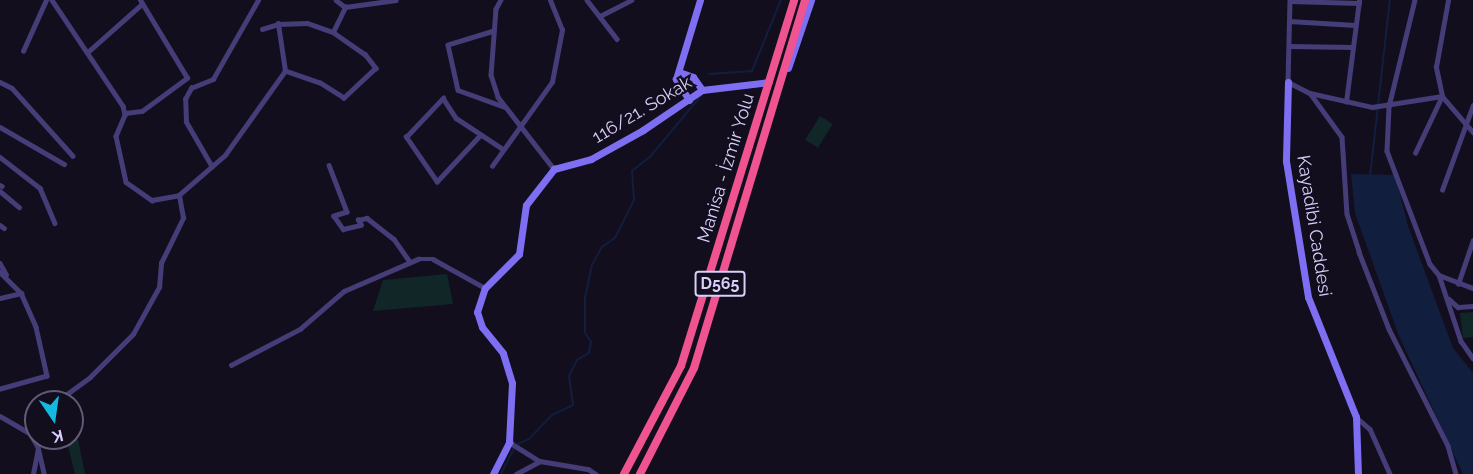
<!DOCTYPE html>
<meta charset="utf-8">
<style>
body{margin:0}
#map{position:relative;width:1473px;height:474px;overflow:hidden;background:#120e1e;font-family:Raleway,sans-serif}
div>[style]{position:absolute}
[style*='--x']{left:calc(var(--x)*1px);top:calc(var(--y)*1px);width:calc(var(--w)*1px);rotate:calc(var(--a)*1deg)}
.green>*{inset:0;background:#112627;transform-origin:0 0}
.water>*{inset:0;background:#111e3e}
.stream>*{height:1.5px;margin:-0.75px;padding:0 0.75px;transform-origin:0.75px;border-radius:0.75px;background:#111e3e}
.street>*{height:4.5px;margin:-2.25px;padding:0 2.25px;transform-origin:2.25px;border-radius:2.25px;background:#453d78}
.secondary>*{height:7px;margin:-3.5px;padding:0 3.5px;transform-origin:3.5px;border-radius:3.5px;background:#7e6ef2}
.highway>*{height:8px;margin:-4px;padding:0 4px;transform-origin:4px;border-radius:4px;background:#f05490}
span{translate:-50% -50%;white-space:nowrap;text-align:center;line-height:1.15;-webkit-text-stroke:4.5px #120e1e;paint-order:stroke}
.shield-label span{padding:2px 4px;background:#120e1e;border:2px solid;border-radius:4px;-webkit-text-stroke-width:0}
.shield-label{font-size:16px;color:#d8cffb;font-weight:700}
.street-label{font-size:18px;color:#d8cffb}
.north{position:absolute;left:24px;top:390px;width:60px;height:60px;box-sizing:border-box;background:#120e1e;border:2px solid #615b76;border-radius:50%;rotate:167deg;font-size:16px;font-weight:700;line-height:24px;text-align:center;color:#d8cffb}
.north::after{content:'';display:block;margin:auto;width:21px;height:27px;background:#14b9e1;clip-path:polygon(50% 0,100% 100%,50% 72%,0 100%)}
</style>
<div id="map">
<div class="green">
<i style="left:820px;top:116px;width:15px;height:28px;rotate:32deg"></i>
<i style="clip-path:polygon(447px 274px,453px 304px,373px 311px,383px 280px)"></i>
<i style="clip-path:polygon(1473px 312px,1473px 337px,1463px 338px,1460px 313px)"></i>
<i style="clip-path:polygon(72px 414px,73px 414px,85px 474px,75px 474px,66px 438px,72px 438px)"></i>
</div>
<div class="water">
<i style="clip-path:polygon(1351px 174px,1395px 175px,1408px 226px,1453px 348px,1473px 373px,1473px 474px,1463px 474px,1399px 336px,1355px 213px)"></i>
</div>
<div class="stream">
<i style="--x:709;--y:74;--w:43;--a:-4"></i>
<i style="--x:752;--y:71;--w:77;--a:-67.8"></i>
<i style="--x:1370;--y:177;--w:178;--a:-83.6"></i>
<i style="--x:518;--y:444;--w:12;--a:-24"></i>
<i style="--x:529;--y:439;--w:33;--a:-46"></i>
<i style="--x:552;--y:415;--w:23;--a:-25"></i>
<i style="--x:573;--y:405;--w:29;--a:-98"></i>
<i style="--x:569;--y:376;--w:18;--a:-63"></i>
<i style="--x:577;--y:360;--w:14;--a:-30"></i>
<i style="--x:589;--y:353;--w:11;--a:-80"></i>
<i style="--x:591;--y:342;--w:11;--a:-124"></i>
<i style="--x:585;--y:333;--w:35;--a:-90"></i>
<i style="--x:585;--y:298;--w:34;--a:-78"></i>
<i style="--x:592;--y:265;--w:21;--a:-61"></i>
<i style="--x:602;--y:247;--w:16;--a:-35"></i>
<i style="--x:615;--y:238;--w:42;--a:-63.4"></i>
<i style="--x:634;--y:200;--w:29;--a:-94"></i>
<i style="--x:632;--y:171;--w:23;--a:-38"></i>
<i style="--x:650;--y:157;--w:80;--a:-50.1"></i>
<i style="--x:501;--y:474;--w:29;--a:-63"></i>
</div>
<div class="street">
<i style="--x:52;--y:0;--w:128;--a:56.2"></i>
<i style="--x:123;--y:106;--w:9;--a:77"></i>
<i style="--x:125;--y:115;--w:23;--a:113"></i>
<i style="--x:116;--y:136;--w:47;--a:77.7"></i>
<i style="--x:126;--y:182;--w:32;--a:35"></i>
<i style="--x:152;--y:200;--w:27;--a:-10"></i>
<i style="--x:336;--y:0;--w:11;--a:38"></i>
<i style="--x:345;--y:7;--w:51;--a:-7.8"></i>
<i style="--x:501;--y:0;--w:10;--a:119"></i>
<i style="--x:496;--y:9;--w:66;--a:94.3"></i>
<i style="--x:491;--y:75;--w:23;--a:72"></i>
<i style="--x:498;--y:97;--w:91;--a:52.1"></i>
<i style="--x:587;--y:0;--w:49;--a:52.4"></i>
<i style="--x:1290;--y:0;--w:82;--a:91.4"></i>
<i style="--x:1288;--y:82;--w:25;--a:27"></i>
<i style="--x:1310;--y:93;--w:64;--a:12.7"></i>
<i style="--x:1372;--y:107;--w:71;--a:-8.9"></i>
<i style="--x:1442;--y:96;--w:48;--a:49.3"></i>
<i style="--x:1415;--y:0;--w:110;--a:103.7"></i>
<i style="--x:1389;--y:107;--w:44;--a:92.6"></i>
<i style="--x:1387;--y:151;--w:121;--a:69.2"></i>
<i style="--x:1430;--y:264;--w:14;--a:51"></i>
<i style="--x:1439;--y:275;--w:36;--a:21"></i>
<i style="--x:1290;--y:1;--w:69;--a:1.7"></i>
<i style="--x:600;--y:16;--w:35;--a:-27"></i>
<i style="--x:1289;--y:21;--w:66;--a:3.5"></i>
<i style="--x:307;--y:23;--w:28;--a:19"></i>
<i style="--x:333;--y:32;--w:39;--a:35"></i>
<i style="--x:365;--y:54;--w:18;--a:52"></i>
<i style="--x:376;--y:68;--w:44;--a:136.8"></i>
<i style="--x:344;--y:98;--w:28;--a:-148"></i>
<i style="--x:320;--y:83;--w:37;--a:-161"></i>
<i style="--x:285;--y:71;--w:48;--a:-98.5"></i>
<i style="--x:278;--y:24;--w:29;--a:-2"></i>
<i style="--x:262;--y:29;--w:17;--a:-17"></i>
<i style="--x:494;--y:31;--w:48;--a:163.1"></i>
<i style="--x:448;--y:45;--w:46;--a:77.5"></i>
<i style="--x:458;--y:90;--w:50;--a:19.9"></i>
<i style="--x:333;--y:32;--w:28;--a:-64"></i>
<i style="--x:1289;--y:46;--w:64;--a:0.9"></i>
<i style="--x:23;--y:51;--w:56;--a:-65.7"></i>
<i style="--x:89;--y:51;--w:71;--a:-41.6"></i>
<i style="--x:0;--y:82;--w:13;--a:27"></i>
<i style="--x:12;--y:88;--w:91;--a:48.1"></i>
<i style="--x:1310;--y:93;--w:54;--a:54"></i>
<i style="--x:1342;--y:137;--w:77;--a:86.3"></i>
<i style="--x:1347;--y:214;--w:40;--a:72"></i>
<i style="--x:1359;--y:252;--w:83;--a:68.7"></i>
<i style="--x:1389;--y:329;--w:131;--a:63.2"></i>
<i style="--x:1448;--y:446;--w:29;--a:74"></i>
<i style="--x:1346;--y:102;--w:103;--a:-82.7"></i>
<i style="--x:125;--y:113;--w:17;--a:-7"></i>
<i style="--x:142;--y:111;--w:56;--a:-36.3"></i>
<i style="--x:187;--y:78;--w:91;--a:-121.1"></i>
<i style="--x:0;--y:127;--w:74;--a:30"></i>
<i style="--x:481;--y:135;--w:64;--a:133.1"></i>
<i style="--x:437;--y:182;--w:55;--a:-124.6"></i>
<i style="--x:406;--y:137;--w:54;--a:-46.5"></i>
<i style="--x:443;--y:98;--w:24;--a:57"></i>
<i style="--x:456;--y:118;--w:56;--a:33.4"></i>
<i style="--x:1415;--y:153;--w:63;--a:-64.7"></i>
<i style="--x:1442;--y:96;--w:30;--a:-102"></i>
<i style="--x:1436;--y:67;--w:68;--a:-79.8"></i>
<i style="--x:0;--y:157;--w:51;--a:37.8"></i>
<i style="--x:40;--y:188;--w:38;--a:67"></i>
<i style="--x:329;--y:165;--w:50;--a:69"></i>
<i style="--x:347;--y:212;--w:14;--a:163"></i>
<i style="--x:334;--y:216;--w:16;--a:55"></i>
<i style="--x:343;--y:229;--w:18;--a:-13"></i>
<i style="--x:361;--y:225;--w:6;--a:-121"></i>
<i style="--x:358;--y:220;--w:9;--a:-13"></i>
<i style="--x:367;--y:218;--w:34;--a:38"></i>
<i style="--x:394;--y:239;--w:28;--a:55"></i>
<i style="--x:492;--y:166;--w:103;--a:-54.5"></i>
<i style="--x:552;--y:82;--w:53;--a:-79.1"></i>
<i style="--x:562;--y:30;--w:32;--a:-112"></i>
<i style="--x:212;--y:167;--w:52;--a:-120"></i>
<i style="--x:186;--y:122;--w:23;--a:-92"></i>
<i style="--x:185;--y:99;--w:13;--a:-61"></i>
<i style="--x:191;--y:88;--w:24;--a:-22"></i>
<i style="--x:213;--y:79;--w:91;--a:-60.3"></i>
<i style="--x:0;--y:185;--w:2;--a:27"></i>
<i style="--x:1442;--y:190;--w:90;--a:-70"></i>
<i style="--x:0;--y:191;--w:25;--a:40"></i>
<i style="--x:0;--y:225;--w:5;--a:37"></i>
<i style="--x:0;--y:263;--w:13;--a:61"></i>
<i style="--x:0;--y:272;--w:30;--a:45"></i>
<i style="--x:21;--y:293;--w:37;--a:66"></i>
<i style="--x:36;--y:327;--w:50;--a:77.3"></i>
<i style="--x:47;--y:376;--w:49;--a:164.5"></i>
<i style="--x:1439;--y:275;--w:70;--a:71.6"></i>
<i style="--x:1461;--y:341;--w:21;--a:55"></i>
<i style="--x:1458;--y:284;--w:46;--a:-71.2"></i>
<i style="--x:0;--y:298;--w:22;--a:-13"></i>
<i style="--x:1449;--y:299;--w:12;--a:42"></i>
<i style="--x:1458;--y:307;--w:15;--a:-4"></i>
<i style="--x:231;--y:365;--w:78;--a:-27.6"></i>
<i style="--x:300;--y:329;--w:58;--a:-40.8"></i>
<i style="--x:344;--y:291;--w:81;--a:-23.4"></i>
<i style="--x:418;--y:259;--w:15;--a:0"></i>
<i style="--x:433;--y:259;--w:60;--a:29.1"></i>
<i style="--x:60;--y:399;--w:37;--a:-36"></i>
<i style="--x:90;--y:377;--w:61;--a:-45"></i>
<i style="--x:133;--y:334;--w:54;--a:-61"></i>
<i style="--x:159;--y:287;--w:24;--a:-85"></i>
<i style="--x:161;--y:263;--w:50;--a:-63.9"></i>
<i style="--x:183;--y:218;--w:23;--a:-100"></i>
<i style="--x:179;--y:195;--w:61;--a:-41"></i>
<i style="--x:225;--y:155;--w:103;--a:-54.5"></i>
<i style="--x:0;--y:416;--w:34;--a:30"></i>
<i style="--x:30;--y:433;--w:16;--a:60"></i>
<i style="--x:38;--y:447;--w:28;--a:77"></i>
<i style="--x:1356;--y:417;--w:18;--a:41"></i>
<i style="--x:1370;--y:429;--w:49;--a:66"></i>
<i style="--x:509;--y:442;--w:36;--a:32"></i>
<i style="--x:540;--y:461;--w:49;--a:9.5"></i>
<i style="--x:588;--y:469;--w:9;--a:32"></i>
<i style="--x:33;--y:474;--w:25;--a:-79"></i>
<i style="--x:516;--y:474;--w:27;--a:-28"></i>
</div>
<div class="secondary">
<i style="--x:788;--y:68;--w:72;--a:-71.3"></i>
<i style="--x:679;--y:72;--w:15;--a:20"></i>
<i style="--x:693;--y:77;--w:16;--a:55"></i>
<i style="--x:1288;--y:82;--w:79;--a:91.5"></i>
<i style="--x:1286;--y:161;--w:138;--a:80.8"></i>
<i style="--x:1308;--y:297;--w:129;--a:68.2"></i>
<i style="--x:1356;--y:417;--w:57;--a:88"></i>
<i style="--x:689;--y:100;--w:25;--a:-122"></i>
<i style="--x:676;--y:79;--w:83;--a:-73.1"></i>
<i style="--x:493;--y:474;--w:36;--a:-63"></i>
<i style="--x:509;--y:442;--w:59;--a:-87.1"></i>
<i style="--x:512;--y:383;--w:31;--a:-107"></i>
<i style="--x:503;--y:353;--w:33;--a:-129"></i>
<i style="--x:482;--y:327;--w:16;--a:-108"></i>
<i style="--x:477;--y:312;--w:25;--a:-72"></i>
<i style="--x:485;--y:288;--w:48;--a:-45"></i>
<i style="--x:519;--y:254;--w:49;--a:-81.9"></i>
<i style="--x:526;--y:205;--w:46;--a:-52.1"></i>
<i style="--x:554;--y:169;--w:38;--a:-15"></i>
<i style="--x:591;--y:159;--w:60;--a:-29.1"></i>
<i style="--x:643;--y:130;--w:71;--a:-34.1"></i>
<i style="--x:702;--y:90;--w:67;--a:-6.8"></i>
</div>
<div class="highway">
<i style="--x:624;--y:474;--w:122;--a:-62.2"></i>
<i style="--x:681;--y:366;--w:383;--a:-72.8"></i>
<i style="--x:640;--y:474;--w:119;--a:-63"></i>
<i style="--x:694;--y:368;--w:384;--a:-73.2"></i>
</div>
<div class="shield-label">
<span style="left:720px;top:284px">D565</span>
</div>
<div class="street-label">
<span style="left:642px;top:110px;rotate:-31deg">116/21. Sokak</span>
<span style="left:726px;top:168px;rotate:-73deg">Manisa - İzmir Yolu</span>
<span style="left:1314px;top:226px;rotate:81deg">Kayadibi Caddesi</span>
</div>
<div class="north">K</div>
</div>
